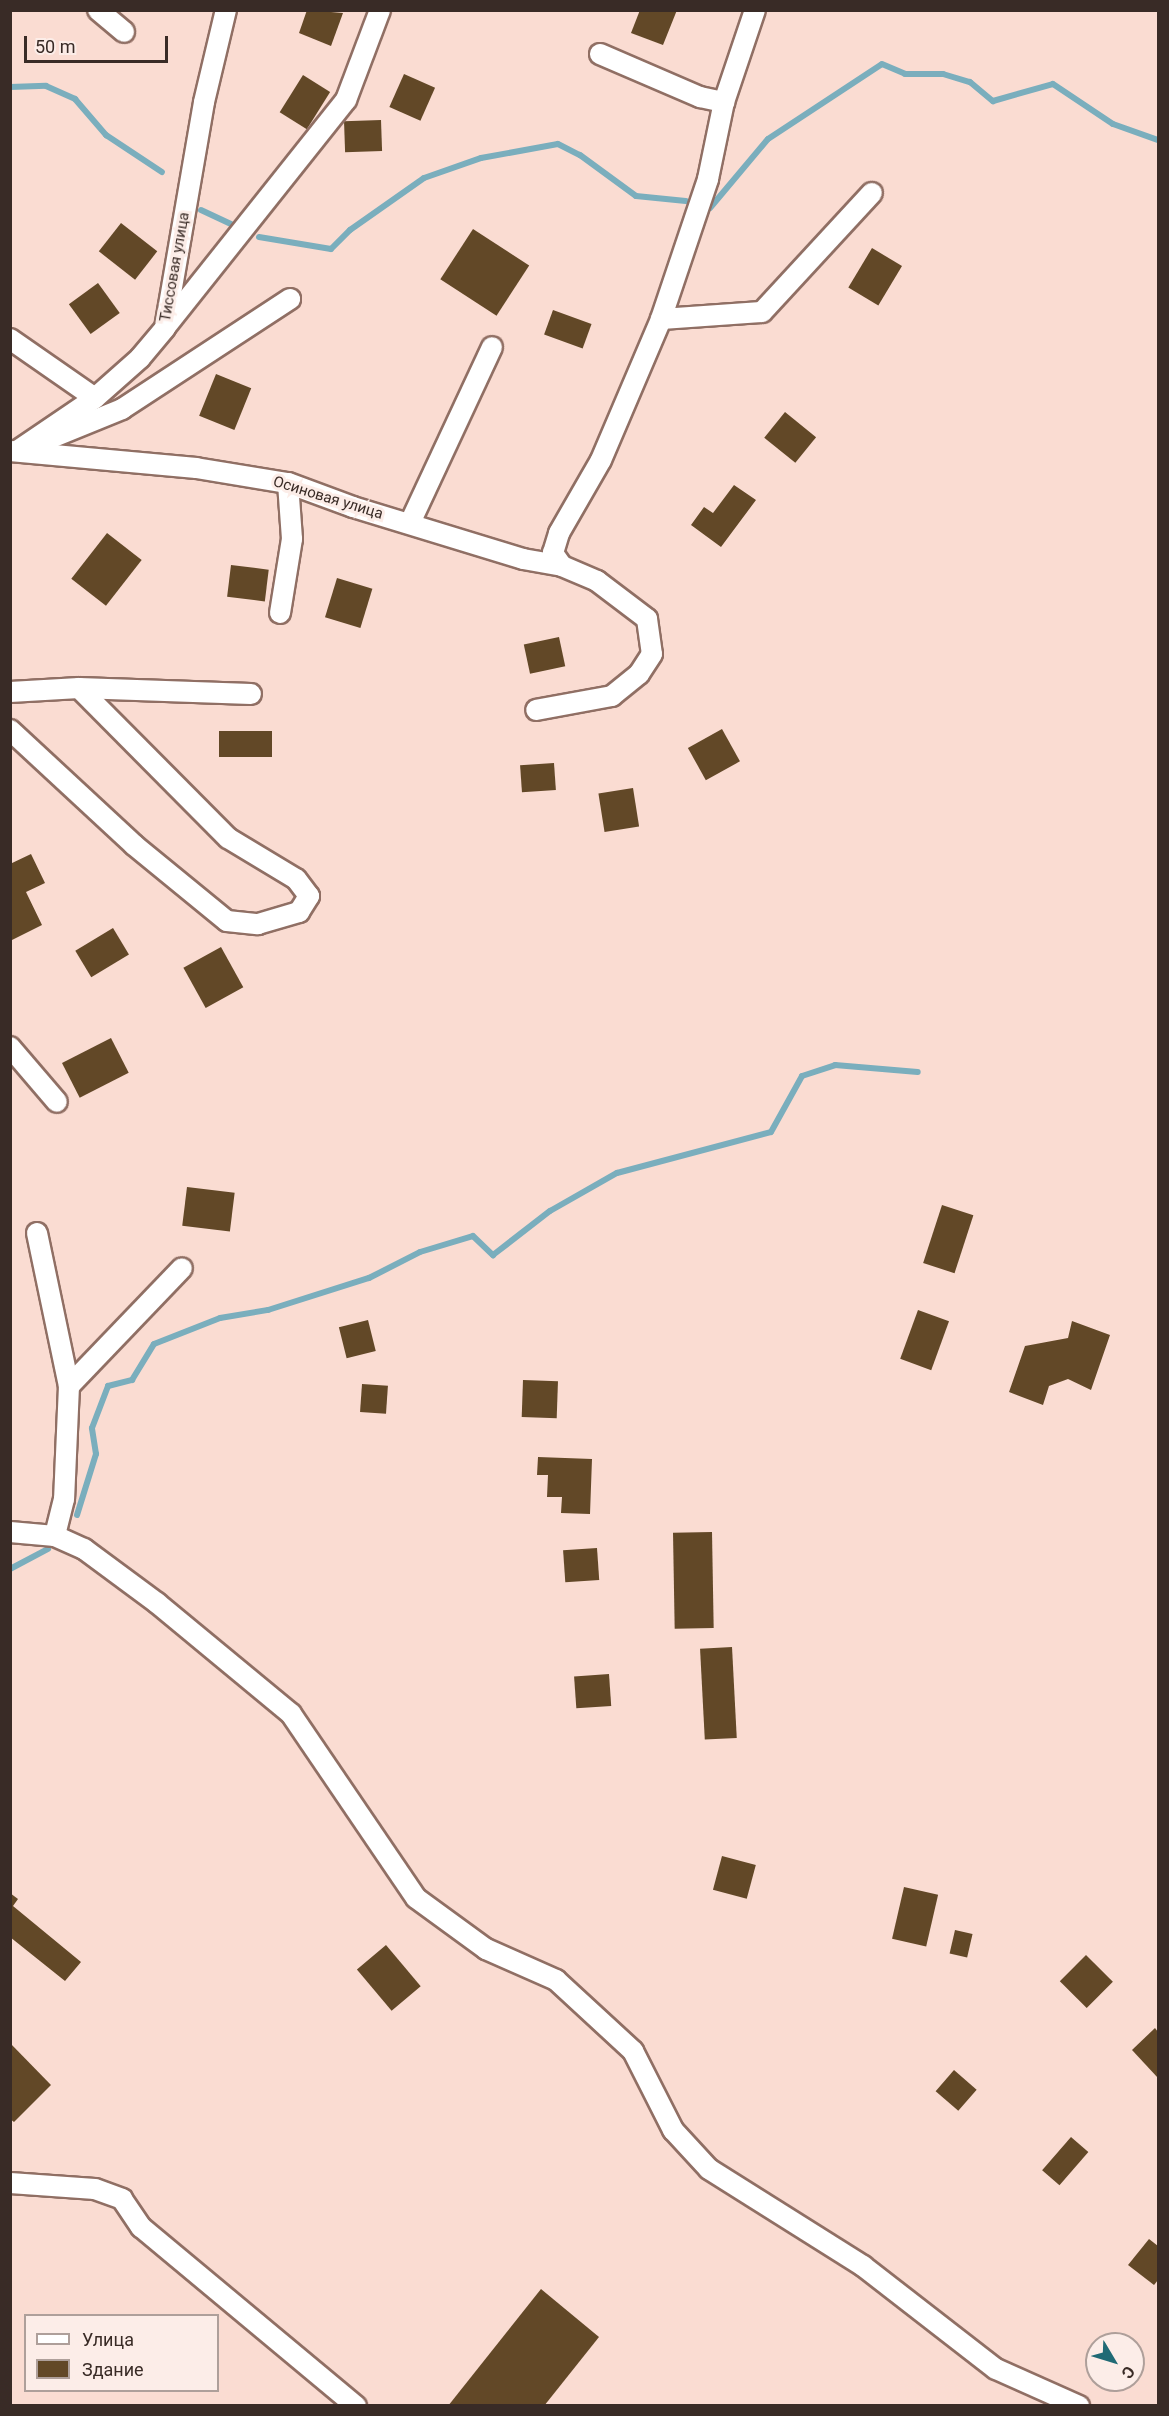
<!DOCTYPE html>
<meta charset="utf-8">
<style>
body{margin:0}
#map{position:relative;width:1169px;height:2416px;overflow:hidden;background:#fadcd2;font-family:Roboto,sans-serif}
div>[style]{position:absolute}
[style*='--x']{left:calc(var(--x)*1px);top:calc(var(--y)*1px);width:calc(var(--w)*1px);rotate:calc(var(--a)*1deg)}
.stream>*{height:6px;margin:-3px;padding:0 3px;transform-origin:3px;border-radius:3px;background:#7aaebd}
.building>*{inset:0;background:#624827;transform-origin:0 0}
.roads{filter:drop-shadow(2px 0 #906f64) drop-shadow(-2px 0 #906f64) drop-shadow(0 2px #906f64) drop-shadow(0 -2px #906f64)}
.minor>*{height:20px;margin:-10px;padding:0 10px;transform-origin:10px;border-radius:10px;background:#fff}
span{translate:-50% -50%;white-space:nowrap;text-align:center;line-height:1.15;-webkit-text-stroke:6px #fcede8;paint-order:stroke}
.street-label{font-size:15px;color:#392b26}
.frame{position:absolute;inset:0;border:12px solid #392b26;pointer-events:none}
.legend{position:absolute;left:24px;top:2314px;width:195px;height:78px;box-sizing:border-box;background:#fcede8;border:2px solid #ae9f9a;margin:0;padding:8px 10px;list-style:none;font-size:18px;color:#392b26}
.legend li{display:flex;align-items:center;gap:12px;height:30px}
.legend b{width:30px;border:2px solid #ae9f9a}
.north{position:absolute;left:1085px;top:2332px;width:60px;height:60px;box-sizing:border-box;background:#fcede8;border:2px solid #ae9f9a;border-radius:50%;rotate:128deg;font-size:16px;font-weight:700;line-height:24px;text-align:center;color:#392b26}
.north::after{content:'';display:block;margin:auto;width:21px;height:27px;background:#206a75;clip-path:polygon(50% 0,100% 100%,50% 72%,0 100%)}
.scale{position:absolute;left:24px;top:36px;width:144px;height:27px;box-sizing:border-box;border:3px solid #392b26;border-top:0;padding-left:8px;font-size:18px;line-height:21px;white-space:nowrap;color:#392b26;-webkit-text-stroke:4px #fcede8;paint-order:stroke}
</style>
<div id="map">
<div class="stream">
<i style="--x:10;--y:87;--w:36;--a:-2"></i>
<i style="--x:46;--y:86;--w:32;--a:24"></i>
<i style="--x:75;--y:99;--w:48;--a:49.3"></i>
<i style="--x:106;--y:135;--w:67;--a:33.5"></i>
<i style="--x:710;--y:208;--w:90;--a:-50"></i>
<i style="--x:768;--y:139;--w:136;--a:-33.3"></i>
<i style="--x:882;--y:64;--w:25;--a:23"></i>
<i style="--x:905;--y:74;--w:38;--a:0"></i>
<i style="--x:943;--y:74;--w:28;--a:17"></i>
<i style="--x:970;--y:82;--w:30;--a:40"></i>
<i style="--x:993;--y:101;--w:62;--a:-15.8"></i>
<i style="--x:1053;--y:84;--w:72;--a:33.7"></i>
<i style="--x:1113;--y:124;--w:48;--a:19.6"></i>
<i style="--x:201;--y:210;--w:33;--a:25"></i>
<i style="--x:259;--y:237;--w:73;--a:9.5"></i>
<i style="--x:331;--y:249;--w:27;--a:-45"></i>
<i style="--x:350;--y:230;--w:90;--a:-35.1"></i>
<i style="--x:424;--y:178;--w:60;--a:-19.3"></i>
<i style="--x:481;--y:158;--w:78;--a:-10.3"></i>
<i style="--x:558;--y:144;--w:25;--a:27"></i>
<i style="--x:580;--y:155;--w:69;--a:36.2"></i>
<i style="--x:636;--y:196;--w:50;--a:5.7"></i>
<i style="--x:77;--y:1515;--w:64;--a:-72.7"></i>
<i style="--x:96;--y:1454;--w:26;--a:-99"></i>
<i style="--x:92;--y:1428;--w:45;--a:-69.1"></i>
<i style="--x:108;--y:1386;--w:25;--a:-14"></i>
<i style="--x:132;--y:1380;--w:42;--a:-58.6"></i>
<i style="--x:154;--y:1344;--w:71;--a:-21.5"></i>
<i style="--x:220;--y:1318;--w:49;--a:-9.5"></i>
<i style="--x:268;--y:1310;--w:106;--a:-17.6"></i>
<i style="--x:369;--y:1278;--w:57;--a:-27"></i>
<i style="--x:420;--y:1252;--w:55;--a:-16.8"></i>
<i style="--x:473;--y:1236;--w:28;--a:44"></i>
<i style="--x:493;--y:1255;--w:72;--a:-37.7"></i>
<i style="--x:550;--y:1211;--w:77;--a:-29.6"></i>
<i style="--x:617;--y:1173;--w:159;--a:-14.9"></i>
<i style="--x:771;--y:1132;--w:64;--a:-61"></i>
<i style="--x:802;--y:1076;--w:35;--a:-18"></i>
<i style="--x:835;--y:1065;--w:83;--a:4.8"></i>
<i style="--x:10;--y:1569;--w:43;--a:-27.8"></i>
</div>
<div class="building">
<i style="clip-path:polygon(307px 10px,343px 13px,331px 46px,299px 33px)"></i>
<i style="clip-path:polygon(640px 10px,677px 10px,663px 45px,631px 33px)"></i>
<i style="left:404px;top:74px;width:34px;height:36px;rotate:24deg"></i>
<i style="left:303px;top:75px;width:32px;height:44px;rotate:32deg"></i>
<i style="left:381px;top:120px;width:31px;height:37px;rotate:88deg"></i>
<i style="left:121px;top:223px;width:46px;height:36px;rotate:38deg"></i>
<i style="left:473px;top:229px;width:67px;height:60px;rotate:33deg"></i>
<i style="left:872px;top:248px;width:35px;height:46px;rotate:31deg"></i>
<i style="left:98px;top:283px;width:37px;height:36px;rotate:54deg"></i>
<i style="left:553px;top:310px;width:41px;height:26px;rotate:20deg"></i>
<i style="left:216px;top:374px;width:38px;height:45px;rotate:22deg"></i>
<i style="left:785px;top:412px;width:40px;height:33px;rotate:39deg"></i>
<i style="clip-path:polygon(734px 485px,756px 500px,721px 547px,691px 525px,704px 507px,713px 513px)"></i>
<i style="left:107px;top:533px;width:44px;height:58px;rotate:38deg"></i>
<i style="left:231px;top:565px;width:38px;height:32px;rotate:7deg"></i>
<i style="left:337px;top:578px;width:37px;height:41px;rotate:17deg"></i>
<i style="left:559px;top:637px;width:30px;height:36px;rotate:78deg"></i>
<i style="left:722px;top:729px;width:37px;height:39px;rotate:61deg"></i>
<i style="left:272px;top:731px;width:26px;height:53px;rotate:90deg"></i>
<i style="left:554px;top:763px;width:27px;height:34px;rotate:86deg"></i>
<i style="left:633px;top:788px;width:39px;height:35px;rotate:81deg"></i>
<i style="clip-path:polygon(31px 854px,45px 883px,26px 892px,42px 925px,12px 940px,10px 864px)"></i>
<i style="left:113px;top:928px;width:31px;height:44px;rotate:59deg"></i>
<i style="left:221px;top:947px;width:46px;height:43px;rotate:61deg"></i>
<i style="left:111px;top:1038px;width:39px;height:55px;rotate:63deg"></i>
<i style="left:187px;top:1187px;width:48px;height:39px;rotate:7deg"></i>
<i style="left:942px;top:1205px;width:33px;height:61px;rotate:18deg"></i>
<i style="left:918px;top:1310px;width:33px;height:52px;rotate:20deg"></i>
<i style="left:368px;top:1320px;width:32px;height:30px;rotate:76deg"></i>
<i style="clip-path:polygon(1072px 1321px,1110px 1335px,1091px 1390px,1068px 1379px,1049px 1386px,1043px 1405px,1009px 1392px,1025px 1346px,1068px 1338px)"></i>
<i style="left:523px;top:1380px;width:35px;height:37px;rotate:2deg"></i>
<i style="left:362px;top:1384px;width:26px;height:28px;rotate:4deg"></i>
<i style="clip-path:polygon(538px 1457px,592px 1459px,590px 1514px,561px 1513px,562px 1497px,547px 1497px,548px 1475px,537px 1475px)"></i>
<i style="left:712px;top:1532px;width:96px;height:39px;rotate:89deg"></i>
<i style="left:597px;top:1548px;width:32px;height:34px;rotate:86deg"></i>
<i style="left:732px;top:1647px;width:91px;height:32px;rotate:87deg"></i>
<i style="left:609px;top:1674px;width:32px;height:35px;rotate:86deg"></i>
<i style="left:722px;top:1856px;width:35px;height:35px;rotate:15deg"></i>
<i style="left:904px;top:1887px;width:35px;height:53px;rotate:13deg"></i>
<i style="clip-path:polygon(10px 1893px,18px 1899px,13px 1906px,81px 1962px,65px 1981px,10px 1937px)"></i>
<i style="left:955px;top:1930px;width:18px;height:24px;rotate:13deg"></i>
<i style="left:386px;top:1945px;width:54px;height:38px;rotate:50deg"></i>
<i style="left:1086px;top:1955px;width:38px;height:37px;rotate:45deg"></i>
<i style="clip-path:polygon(1155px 2028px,1158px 2032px,1158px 2078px,1132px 2050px)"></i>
<i style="clip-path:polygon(10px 2043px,51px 2085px,14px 2122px,10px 2119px)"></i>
<i style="left:954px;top:2070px;width:30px;height:28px;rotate:41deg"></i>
<i style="left:1071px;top:2137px;width:23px;height:44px;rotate:41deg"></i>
<i style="clip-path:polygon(1149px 2239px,1158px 2246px,1158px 2280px,1154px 2285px,1128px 2265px)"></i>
<i style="clip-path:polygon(541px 2289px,599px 2337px,544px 2406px,448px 2406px)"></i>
</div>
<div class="roads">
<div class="minor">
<i style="--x:98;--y:10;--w:34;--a:40"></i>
<i style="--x:600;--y:54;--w:109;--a:23.3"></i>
<i style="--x:700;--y:97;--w:25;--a:12"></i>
<i style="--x:724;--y:102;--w:97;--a:-71.4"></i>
<i style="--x:661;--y:319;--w:101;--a:-4"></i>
<i style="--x:762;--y:312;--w:162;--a:-47.3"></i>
<i style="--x:167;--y:325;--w:288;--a:-51.5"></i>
<i style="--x:346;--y:100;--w:96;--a:-69.3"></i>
<i style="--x:10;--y:339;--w:103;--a:34.8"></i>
<i style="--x:51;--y:438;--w:77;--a:-22.2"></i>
<i style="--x:122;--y:409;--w:201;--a:-33.2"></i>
<i style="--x:10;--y:451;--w:187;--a:5.2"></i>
<i style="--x:196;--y:468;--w:93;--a:9.3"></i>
<i style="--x:288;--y:483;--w:69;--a:20.3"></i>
<i style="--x:353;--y:507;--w:178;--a:17"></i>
<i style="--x:523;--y:559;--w:40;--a:10"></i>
<i style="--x:562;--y:566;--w:38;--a:23"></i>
<i style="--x:597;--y:581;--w:63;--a:37.2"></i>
<i style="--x:647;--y:619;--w:35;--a:82"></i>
<i style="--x:652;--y:654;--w:24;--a:123"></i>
<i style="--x:639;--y:674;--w:35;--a:141"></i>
<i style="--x:612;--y:696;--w:77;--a:169.6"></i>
<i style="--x:17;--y:451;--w:94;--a:-34.2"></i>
<i style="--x:95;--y:398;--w:60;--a:-41.6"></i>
<i style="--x:140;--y:358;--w:39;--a:-50"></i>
<i style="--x:165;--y:328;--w:229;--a:-80.2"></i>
<i style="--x:204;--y:102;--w:95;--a:-76.6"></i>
<i style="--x:410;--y:523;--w:194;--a:-65"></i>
<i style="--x:562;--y:566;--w:16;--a:-125"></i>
<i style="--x:553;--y:553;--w:21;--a:-73"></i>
<i style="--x:559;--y:533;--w:84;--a:-60.1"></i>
<i style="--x:601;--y:460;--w:153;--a:-66.9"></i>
<i style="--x:661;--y:319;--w:148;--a:-71.4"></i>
<i style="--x:708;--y:179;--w:79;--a:-78.3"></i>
<i style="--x:280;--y:613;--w:75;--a:-80.8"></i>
<i style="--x:292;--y:539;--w:56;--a:-94.1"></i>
<i style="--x:10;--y:692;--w:69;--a:-3.3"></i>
<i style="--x:79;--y:688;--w:172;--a:2"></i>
<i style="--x:10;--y:730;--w:169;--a:42.8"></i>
<i style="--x:134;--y:845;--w:120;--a:39.3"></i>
<i style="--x:227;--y:921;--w:31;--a:6"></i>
<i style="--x:258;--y:924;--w:43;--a:-16.3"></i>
<i style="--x:299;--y:912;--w:19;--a:-58"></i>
<i style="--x:309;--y:896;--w:21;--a:-127"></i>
<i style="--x:296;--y:879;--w:79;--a:-148.9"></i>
<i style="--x:228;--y:838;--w:211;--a:-134.8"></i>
<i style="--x:10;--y:1047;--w:72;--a:49.5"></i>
<i style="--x:37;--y:1233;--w:156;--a:78.2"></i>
<i style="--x:69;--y:1386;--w:113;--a:92.5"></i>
<i style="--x:64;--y:1499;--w:38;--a:104"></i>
<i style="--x:69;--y:1386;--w:163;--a:-46.2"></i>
<i style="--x:10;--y:1532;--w:45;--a:5.1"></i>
<i style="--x:55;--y:1536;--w:32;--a:24"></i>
<i style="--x:84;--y:1549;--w:91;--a:36.5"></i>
<i style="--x:157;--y:1603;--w:174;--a:39.6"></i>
<i style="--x:291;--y:1714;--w:222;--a:55.8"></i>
<i style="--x:416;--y:1898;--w:87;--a:36.1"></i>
<i style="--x:486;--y:1949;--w:77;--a:23.9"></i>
<i style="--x:556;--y:1980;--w:105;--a:42.7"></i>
<i style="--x:633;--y:2051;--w:89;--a:63.1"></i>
<i style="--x:673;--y:2130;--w:53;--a:47.3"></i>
<i style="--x:709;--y:2169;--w:182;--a:32.2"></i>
<i style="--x:863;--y:2266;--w:168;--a:37.8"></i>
<i style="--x:996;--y:2369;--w:91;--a:24"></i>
<i style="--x:10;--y:2183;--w:85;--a:4"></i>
<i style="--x:95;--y:2189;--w:29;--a:20"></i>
<i style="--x:122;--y:2199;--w:34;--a:56"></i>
<i style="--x:141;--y:2227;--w:280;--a:39.8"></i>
</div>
</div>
<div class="street-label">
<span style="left:175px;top:267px;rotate:-80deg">Тиссовая улица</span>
<span style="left:328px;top:498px;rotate:17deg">Осиновая улица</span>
</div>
<div class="frame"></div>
<ul class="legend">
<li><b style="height:8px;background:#fff"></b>Улица</li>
<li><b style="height:16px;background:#624827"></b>Здание</li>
</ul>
<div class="north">С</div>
<div class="scale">50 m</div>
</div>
